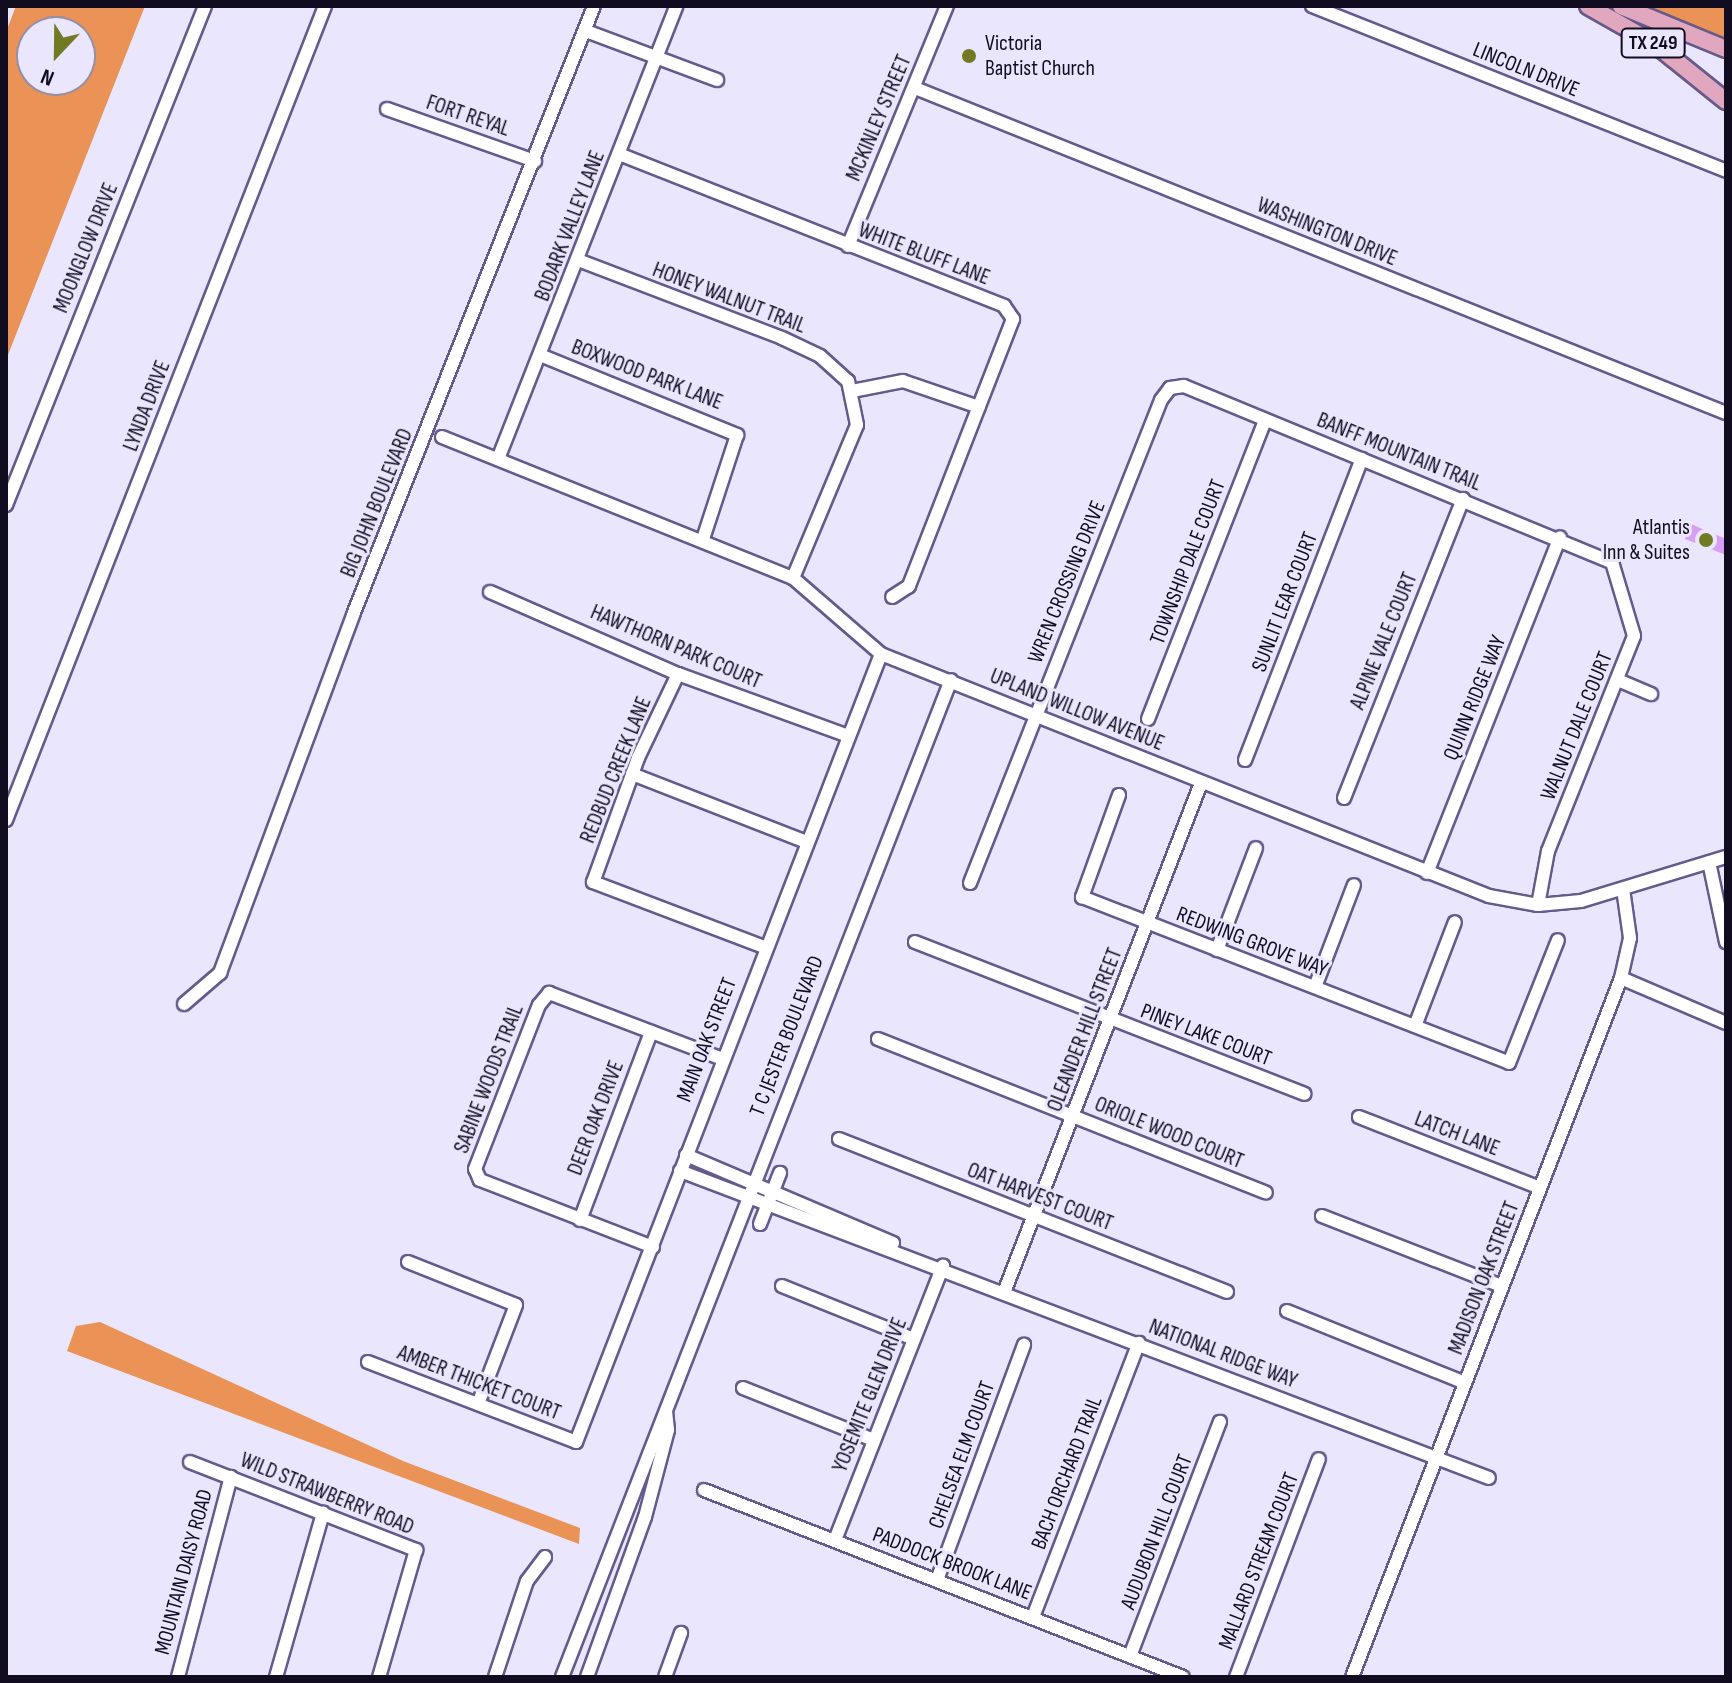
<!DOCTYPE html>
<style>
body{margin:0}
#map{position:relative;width:1732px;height:1683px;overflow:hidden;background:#eae6fd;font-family:"Sofia Sans Condensed",sans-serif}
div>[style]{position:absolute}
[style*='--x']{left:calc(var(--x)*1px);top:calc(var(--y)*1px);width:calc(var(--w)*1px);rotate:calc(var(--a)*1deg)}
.forest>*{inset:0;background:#eb9357}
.building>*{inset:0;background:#d8a0f5}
.roads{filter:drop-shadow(2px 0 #655a8b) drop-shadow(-2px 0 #655a8b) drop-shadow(0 2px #655a8b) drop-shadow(0 -2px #655a8b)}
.minor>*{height:12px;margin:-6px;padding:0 6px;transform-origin:6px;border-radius:6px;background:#fff}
.major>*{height:16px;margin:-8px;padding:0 8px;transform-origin:8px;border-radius:8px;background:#e0a7bf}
.dots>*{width:22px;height:22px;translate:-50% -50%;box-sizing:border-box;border:4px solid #eae6fd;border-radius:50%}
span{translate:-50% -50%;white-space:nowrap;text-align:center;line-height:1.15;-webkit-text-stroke:6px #eae6fd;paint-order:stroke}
.shield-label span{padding:2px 6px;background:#eae6fd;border:2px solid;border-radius:6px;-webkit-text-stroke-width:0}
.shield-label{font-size:20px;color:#110c1f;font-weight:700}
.poi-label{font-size:22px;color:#110c1f}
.left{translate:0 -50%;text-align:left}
.right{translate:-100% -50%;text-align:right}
.street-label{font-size:22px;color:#110c1f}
.frame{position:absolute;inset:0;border:8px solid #110c1f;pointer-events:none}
.north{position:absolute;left:16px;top:16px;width:80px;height:80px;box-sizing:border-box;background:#eae6fd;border:2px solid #938fa4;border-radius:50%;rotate:202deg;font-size:22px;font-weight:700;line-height:32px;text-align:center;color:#110c1f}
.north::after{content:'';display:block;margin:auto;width:28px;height:36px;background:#737a24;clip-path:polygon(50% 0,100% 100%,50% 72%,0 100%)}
</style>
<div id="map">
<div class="forest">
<i style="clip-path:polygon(evenodd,16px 6px,145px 6px,6px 360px,6px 32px,16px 6px,32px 32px,80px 32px,80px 80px,32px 80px,32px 32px)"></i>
<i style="clip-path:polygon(1645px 6px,1726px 6px,1726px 40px,1647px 7px)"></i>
<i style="clip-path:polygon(100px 1322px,403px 1461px,580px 1528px,579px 1544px,67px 1351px,76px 1326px)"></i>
</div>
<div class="building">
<i style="clip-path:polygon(1691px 524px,1726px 539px,1726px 555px,1685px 539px)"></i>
</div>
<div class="roads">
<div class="minor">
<i style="--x:1312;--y:6;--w:446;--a:21.7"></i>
<i style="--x:586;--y:31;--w:140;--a:20.5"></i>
<i style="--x:915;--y:88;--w:874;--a:21.84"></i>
<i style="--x:387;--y:109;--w:157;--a:19.4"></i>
<i style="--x:619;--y:154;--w:414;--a:21.5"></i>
<i style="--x:1004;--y:306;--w:16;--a:55"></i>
<i style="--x:1013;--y:319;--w:287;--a:111.3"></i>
<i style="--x:909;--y:586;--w:20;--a:147"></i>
<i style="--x:848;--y:246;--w:260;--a:-67.6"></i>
<i style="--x:578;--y:260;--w:218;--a:20.9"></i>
<i style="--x:782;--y:338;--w:42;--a:25.3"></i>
<i style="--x:820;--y:356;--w:38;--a:42"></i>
<i style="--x:848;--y:381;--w:45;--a:78.4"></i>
<i style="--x:857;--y:425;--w:166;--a:112.7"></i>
<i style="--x:540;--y:355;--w:213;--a:22.1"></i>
<i style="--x:737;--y:435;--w:109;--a:108.1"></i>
<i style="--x:852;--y:391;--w:52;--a:-11.1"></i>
<i style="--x:903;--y:381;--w:80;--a:18.9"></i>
<i style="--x:442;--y:437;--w:378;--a:21.9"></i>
<i style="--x:793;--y:578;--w:116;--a:40.8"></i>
<i style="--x:881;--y:654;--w:654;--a:21.7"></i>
<i style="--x:1489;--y:896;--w:50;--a:10.4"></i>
<i style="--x:1538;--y:905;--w:43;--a:-5.3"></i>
<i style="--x:1581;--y:901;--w:152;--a:-16.9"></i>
<i style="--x:498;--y:459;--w:487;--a:-68.5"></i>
<i style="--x:6;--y:505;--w:537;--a:-68.26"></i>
<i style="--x:490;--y:592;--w:205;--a:23.6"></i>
<i style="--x:678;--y:674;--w:181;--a:20"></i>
<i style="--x:678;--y:674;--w:93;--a:115.5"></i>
<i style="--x:638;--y:758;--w:132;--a:109.9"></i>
<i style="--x:593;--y:882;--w:183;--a:20.8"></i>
<i style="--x:1618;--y:680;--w:36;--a:23"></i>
<i style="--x:1148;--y:719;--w:321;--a:-68.6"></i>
<i style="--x:1245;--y:760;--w:323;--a:-68.8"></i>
<i style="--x:632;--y:774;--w:187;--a:21.3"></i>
<i style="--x:1119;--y:795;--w:109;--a:109.9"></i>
<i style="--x:1082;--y:897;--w:458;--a:21.2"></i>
<i style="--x:1509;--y:1063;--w:132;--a:-68.3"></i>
<i style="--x:1344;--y:798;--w:322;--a:-68.3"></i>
<i style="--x:6;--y:820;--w:874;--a:-68.6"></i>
<i style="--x:1709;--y:862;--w:82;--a:78"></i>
<i style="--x:1427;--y:873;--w:361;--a:-68.4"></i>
<i style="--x:970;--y:883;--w:519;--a:-68.42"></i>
<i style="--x:1161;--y:400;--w:15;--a:-53"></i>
<i style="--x:1170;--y:388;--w:14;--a:-8"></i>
<i style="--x:1184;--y:386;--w:463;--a:22.4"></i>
<i style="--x:1612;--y:562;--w:77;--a:73.4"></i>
<i style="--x:1634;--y:636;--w:232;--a:111.8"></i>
<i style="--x:1548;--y:851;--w:55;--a:100.5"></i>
<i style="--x:915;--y:942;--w:418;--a:21.3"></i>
<i style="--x:1217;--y:950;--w:109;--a:-69.1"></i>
<i style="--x:1621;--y:978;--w:114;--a:23.2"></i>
<i style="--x:1315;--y:987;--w:109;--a:-69.1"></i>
<i style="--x:184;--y:1004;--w:48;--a:-40.7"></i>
<i style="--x:220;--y:973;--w:382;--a:-69.6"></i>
<i style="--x:353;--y:615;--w:655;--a:-68.41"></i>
<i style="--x:1415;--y:1026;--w:111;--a:-69"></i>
<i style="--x:878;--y:1039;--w:417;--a:21.6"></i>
<i style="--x:1359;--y:1117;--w:194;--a:21.4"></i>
<i style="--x:839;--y:1139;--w:417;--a:21.5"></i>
<i style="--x:686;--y:1155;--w:225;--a:23"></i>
<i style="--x:680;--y:1171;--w:865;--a:20.78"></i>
<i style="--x:1322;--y:1216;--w:193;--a:21.3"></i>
<i style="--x:580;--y:1220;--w:201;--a:-69.3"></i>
<i style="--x:760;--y:1224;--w:55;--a:-68.6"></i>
<i style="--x:653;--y:1247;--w:186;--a:-158.8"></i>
<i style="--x:480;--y:1180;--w:12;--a:-114"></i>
<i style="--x:475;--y:1169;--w:176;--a:-68.7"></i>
<i style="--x:539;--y:1005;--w:16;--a:-50"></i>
<i style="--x:549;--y:993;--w:183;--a:20.8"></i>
<i style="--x:408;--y:1262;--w:116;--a:21.7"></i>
<i style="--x:516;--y:1305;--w:106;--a:111"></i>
<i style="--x:782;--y:1286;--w:142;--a:21.9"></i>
<i style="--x:1005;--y:1290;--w:544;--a:-68.86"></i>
<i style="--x:1287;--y:1311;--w:192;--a:22"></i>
<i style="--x:368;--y:1362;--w:223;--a:21"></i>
<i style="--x:576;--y:1442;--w:845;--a:-68.84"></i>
<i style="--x:743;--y:1388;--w:141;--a:21.7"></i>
<i style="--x:190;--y:1462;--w:243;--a:21.3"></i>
<i style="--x:416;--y:1550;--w:132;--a:106.2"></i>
<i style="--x:704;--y:1490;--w:514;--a:21.33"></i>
<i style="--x:835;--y:1540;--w:295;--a:-68.5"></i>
<i style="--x:937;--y:1580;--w:251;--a:-69.7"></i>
<i style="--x:1033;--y:1617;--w:294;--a:-68.9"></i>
<i style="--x:1130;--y:1656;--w:251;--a:-69"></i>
<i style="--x:178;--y:1677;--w:207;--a:-75.2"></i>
<i style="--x:276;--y:1677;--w:171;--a:-74"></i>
<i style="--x:495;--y:1677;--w:101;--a:-71.6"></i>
<i style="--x:527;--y:1581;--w:30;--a:-53"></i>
<i style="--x:562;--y:1677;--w:1070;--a:-68.69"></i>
<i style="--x:587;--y:1677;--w:170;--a:-70.1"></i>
<i style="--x:645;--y:1517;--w:90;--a:-75.2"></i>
<i style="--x:668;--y:1430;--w:18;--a:-96"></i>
<i style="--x:665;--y:1677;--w:47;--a:-70"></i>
<i style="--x:1236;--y:1677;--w:233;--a:-69.2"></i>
<i style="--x:1352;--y:1677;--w:749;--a:-68.95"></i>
<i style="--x:1621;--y:978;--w:41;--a:-77.3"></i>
<i style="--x:1630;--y:938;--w:49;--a:-98.1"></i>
</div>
<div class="major">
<i style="--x:1588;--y:6;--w:77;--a:29.6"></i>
<i style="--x:1655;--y:44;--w:91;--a:38.8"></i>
<i style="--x:1621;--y:6;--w:113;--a:22.3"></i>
</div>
</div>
<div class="dots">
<i style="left:969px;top:56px;background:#737a24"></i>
<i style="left:1706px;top:540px;background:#737a24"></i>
</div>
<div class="shield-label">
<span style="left:1653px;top:43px">TX 249</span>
</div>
<div class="poi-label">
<span class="left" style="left:985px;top:56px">Victoria<br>Baptist Church</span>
<span class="right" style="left:1690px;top:540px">Atlantis<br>Inn &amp; Suites</span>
</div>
<div class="street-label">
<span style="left:1526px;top:70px;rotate:22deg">LINCOLN DRIVE</span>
<span style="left:468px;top:116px;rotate:19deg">FORT REYAL</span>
<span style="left:879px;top:118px;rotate:-67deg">MCKINLEY STREET</span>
<span style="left:570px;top:226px;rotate:-69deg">BODARK VALLEY LANE</span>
<span style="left:1327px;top:232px;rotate:22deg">WASHINGTON DRIVE</span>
<span style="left:86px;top:248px;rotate:-68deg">MOONGLOW DRIVE</span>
<span style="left:924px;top:254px;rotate:21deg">WHITE BLUFF LANE</span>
<span style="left:729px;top:298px;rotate:21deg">HONEY WALNUT TRAIL</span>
<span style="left:647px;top:375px;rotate:21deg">BOXWOOD PARK LANE</span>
<span style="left:147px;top:406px;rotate:-69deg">LYNDA DRIVE</span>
<span style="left:1399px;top:452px;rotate:22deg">BANFF MOUNTAIN TRAIL</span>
<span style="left:377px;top:503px;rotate:-68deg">BIG JOHN BOULEVARD</span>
<span style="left:1188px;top:562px;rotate:-69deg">TOWNSHIP DALE COURT</span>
<span style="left:1067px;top:582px;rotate:-68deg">WREN CROSSING DRIVE</span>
<span style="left:1285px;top:602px;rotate:-69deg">SUNLIT LEAR COURT</span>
<span style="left:1384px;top:641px;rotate:-68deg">ALPINE VALE COURT</span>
<span style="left:676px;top:647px;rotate:23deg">HAWTHORN PARK COURT</span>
<span style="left:1475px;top:698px;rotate:-68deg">QUINN RIDGE WAY</span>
<span style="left:1077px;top:710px;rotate:22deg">UPLAND WILLOW AVENUE</span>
<span style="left:1577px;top:726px;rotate:-68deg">WALNUT DALE COURT</span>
<span style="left:616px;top:770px;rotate:-68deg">REDBUD CREEK LANE</span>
<span style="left:1252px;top:942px;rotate:21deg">REDWING GROVE WAY</span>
<span style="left:1085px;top:1030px;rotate:-69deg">OLEANDER HILL STREET</span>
<span style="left:1206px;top:1035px;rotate:21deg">PINEY LAKE COURT</span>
<span style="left:787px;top:1036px;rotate:-69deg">T C JESTER BOULEVARD</span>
<span style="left:707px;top:1040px;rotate:-69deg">MAIN OAK STREET</span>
<span style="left:489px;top:1079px;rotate:-69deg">SABINE WOODS TRAIL</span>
<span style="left:596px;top:1118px;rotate:-69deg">DEER OAK DRIVE</span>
<span style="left:1169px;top:1133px;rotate:22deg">ORIOLE WOOD COURT</span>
<span style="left:1457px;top:1134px;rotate:21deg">LATCH LANE</span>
<span style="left:1040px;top:1197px;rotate:21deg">OAT HARVEST COURT</span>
<span style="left:1484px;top:1278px;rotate:-69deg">MADISON OAK STREET</span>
<span style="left:1223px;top:1354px;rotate:21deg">NATIONAL RIDGE WAY</span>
<span style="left:479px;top:1383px;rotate:21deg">AMBER THICKET COURT</span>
<span style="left:870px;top:1395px;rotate:-68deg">YOSEMITE GLEN DRIVE</span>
<span style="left:962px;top:1455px;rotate:-70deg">CHELSEA ELM COURT</span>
<span style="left:1067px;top:1473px;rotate:-69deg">BACH ORCHARD TRAIL</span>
<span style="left:327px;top:1494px;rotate:22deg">WILD STRAWBERRY ROAD</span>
<span style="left:1157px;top:1532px;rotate:-69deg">AUDUBON HILL COURT</span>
<span style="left:1259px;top:1561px;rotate:-69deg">MALLARD STREAM COURT</span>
<span style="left:952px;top:1564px;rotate:21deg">PADDOCK BROOK LANE</span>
<span style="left:184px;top:1572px;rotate:-75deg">MOUNTAIN DAISY ROAD</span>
</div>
<div class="frame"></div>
<div class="north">N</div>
</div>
